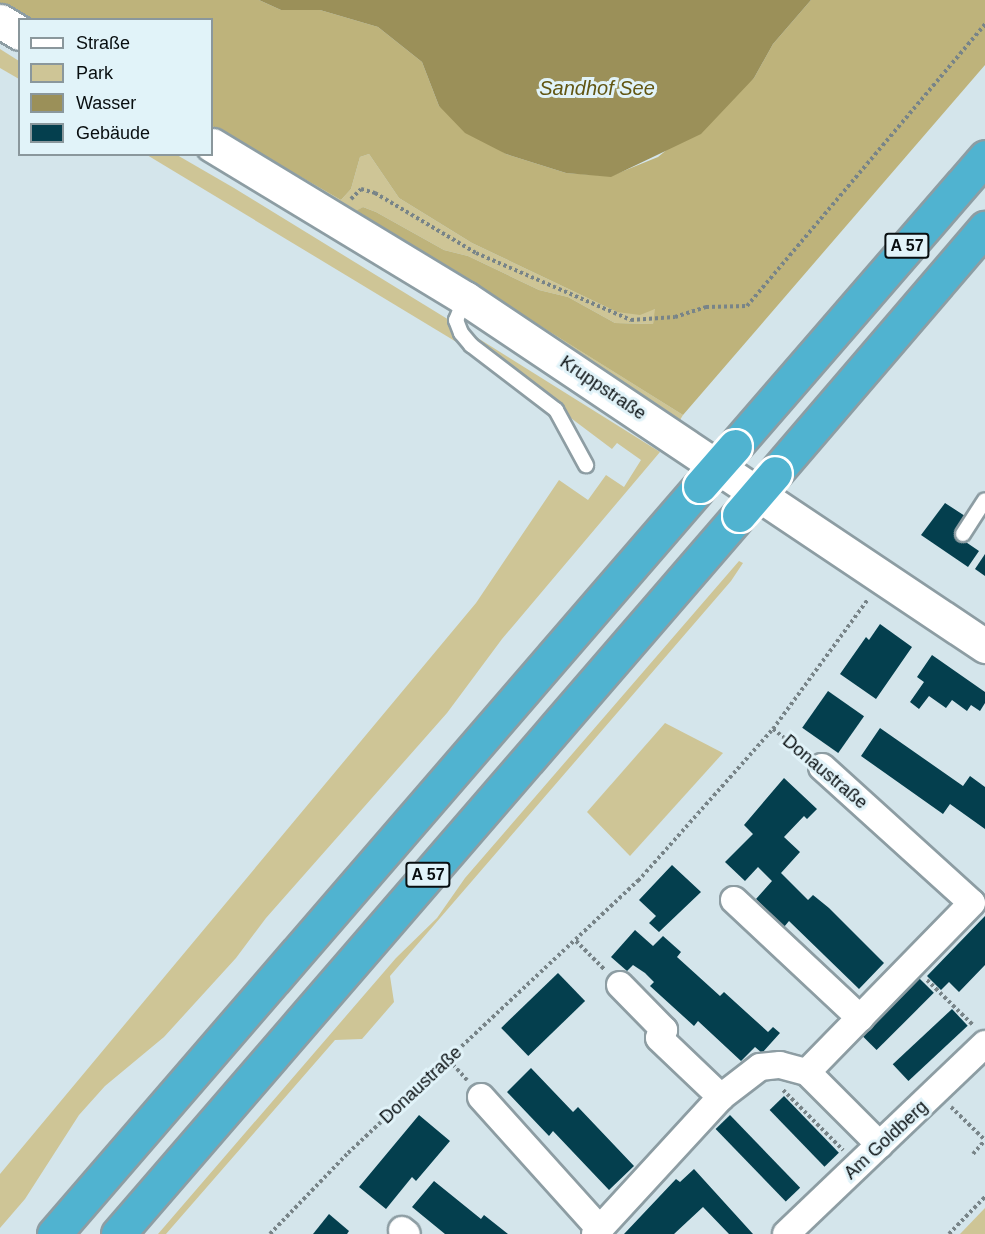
<!DOCTYPE html>
<meta charset="utf-8">
<style>
body{margin:0}
#map{position:relative;width:985px;height:1234px;overflow:hidden;background:#d4e5eb;font-family:Arial,sans-serif}
div>[style]{position:absolute}
[style*='--x']{left:calc(var(--x)*1px);top:calc(var(--y)*1px);width:calc(var(--w)*1px);rotate:calc(var(--a)*1deg)}
.green>*{inset:0;background:#cec596}
.forest>*{inset:0;background:#beb37b}
.water>*{inset:0;background:#9b9059}
.building>*{inset:0;background:#043f4e;transform-origin:0 0}
.path>*{height:4px;margin-top:-2px;transform-origin:0;background:repeating-linear-gradient(90deg,#788488 0 3px,transparent 0 6px)}
.roads{filter:drop-shadow(2px 0 #8d9da3) drop-shadow(-2px 0 #8d9da3) drop-shadow(0 2px #8d9da3) drop-shadow(0 -2px #8d9da3)}
.service>*{height:14px;margin:-7px;padding:0 7px;transform-origin:7px;border-radius:7px;background:#fff}
.minor>*{height:26px;margin:-13px;padding:0 13px;transform-origin:13px;border-radius:13px;background:#fff}
.tertiary>*{height:33px;margin:-16.5px;padding:0 16.5px;transform-origin:16.5px;border-radius:16.5px;background:#fff}
.motorway>*{height:33px;margin:-16.5px;padding:0 16.5px;transform-origin:16.5px;border-radius:16.5px;background:#50b3d0}
.bridges{filter:drop-shadow(2px 0 #fff) drop-shadow(-2px 0 #fff) drop-shadow(0 2px #fff) drop-shadow(0 -2px #fff)}
.motorway-bridge>*{height:33px;margin:-16.5px;padding:0 16.5px;transform-origin:16.5px;border-radius:16.5px;background:#50b3d0}
span{translate:-50% -50%;white-space:nowrap;text-align:center;line-height:1.15;-webkit-text-stroke:6px #e1f3f9;paint-order:stroke}
.shield-label span{padding:2px 4px;background:#e1f3f9;border:2px solid;border-radius:4px;-webkit-text-stroke-width:0}
.shield-label{font-size:16px;color:#080e10;font-weight:700}
.street-label{font-size:18px;color:#080e10}
.water-label{font-size:20px;color:#625613;font-style:italic}
.legend{position:absolute;left:18px;top:18px;width:195px;height:138px;box-sizing:border-box;background:#e1f3f9;border:2px solid #8a979c;margin:0;padding:8px 10px;list-style:none;font-size:18px;color:#080e10}
.legend li{display:flex;align-items:center;gap:12px;height:30px}
.legend b{width:30px;border:2px solid #8a979c}
</style>
<div id="map">
<div class="green">
<i style="clip-path:polygon(0 49px,19px 61px,19px 79px,0 68px)"></i>
<i style="clip-path:polygon(212px 126px,341px 200px,351px 189px,360px 157px,369px 154px,399px 198px,472px 243px,617px 312px,656px 309px,653px 324px,615px 323px,568px 297px,539px 290px,468px 256px,444px 250px,376px 212px,363px 207px,357px 211px,683px 415px,677px 425px,212px 132px)"></i>
<i style="clip-path:polygon(147px 155px,177px 155px,234px 188px,454px 323px,473px 352px)"></i>
<i style="clip-path:polygon(465px 330px,660px 452px,502px 639px,447px 713px,266px 918px,236px 958px,164px 1037px,105px 1086px,79px 1115px,25px 1199px,0 1228px,0 1174px,476px 603px,559px 480px,588px 500px,606px 475px,624px 487px,641px 460px,617px 443px,612px 449px,475px 346px)"></i>
<i style="clip-path:polygon(739px 561px,743px 563px,731px 581px,390px 976px,394px 1002px,362px 1039px,335px 1040px,166px 1234px,158px 1234px,396px 958px,437px 918px,465px 878px)"></i>
<i style="clip-path:polygon(665px 723px,723px 753px,630px 856px,587px 812px)"></i>
<i style="clip-path:polygon(985px 1208px,985px 1234px,960px 1234px)"></i>
</div>
<div class="forest">
<i style="clip-path:polygon(0 0,259px 0,281px 10px,320px 10px,378px 27px,422px 62px,439px 106px,506px 154px,566px 173px,611px 176px,658px 157px,754px 78px,773px 44px,811px 0,985px 0,985px 65px,683px 415px,356px 211px,363px 207px,376px 212px,444px 250px,468px 256px,539px 290px,568px 297px,615px 323px,653px 324px,655px 309px,640px 315px,617px 312px,472px 243px,399px 198px,369px 154px,360px 157px,351px 189px,341px 200px,212px 126px,212px 20px,25px 19px,0 5px)"></i>
</div>
<div class="water">
<i style="clip-path:polygon(259px 0,811px 0,773px 44px,754px 78px,701px 134px,611px 177px,566px 173px,506px 154px,465px 133px,439px 106px,422px 62px,378px 27px,320px 10px,281px 10px)"></i>
</div>
<div class="building">
<i style="clip-path:polygon(945px 503px,965px 516px,954px 534px,979px 551px,968px 567px,921px 535px)"></i>
<i style="clip-path:polygon(985px 554px,985px 576px,975px 569px)"></i>
<i style="clip-path:polygon(880px 624px,912px 647px,876px 699px,840px 674px,866px 637px,869px 640px)"></i>
<i style="clip-path:polygon(932px 655px,985px 692px,985px 703px,980px 711px,971px 705px,967px 711px,952px 700px,946px 708px,929px 696px,919px 709px,910px 702px,924px 682px,917px 677px)"></i>
<i style="left:828px;top:691px;width:44px;height:45px;rotate:35deg"></i>
<i style="clip-path:polygon(880px 728px,963px 786px,970px 776px,985px 787px,985px 829px,950px 804px,943px 814px,861px 756px)"></i>
<i style="clip-path:polygon(784px 778px,817px 809px,807px 819px,804px 816px,784px 837px,800px 852px,781px 873px,808px 900px,813px 895px,829px 908px,884px 963px,859px 989px,789px 921px,784px 927px,756px 899px,772px 881px,758px 867px,745px 881px,725px 862px,753px 834px,744px 825px)"></i>
<i style="clip-path:polygon(672px 865px,701px 892px,659px 932px,649px 923px,656px 916px,639px 900px)"></i>
<i style="clip-path:polygon(985px 916px,985px 965px,959px 992px,949px 982px,941px 990px,927px 976px)"></i>
<i style="clip-path:polygon(635px 930px,653px 946px,663px 936px,681px 952px,677px 957px,720px 996px,724px 992px,768px 1032px,773px 1027px,780px 1033px,762px 1053px,755px 1047px,741px 1061px,698px 1021px,694px 1026px,650px 986px,654px 982px,645px 973px,633px 965px,627px 971px,611px 957px)"></i>
<i style="left:558px;top:973px;width:39px;height:79px;rotate:46deg"></i>
<i style="left:919px;top:978px;width:21px;height:81px;rotate:45deg"></i>
<i style="left:952px;top:1009px;width:23px;height:81px;rotate:47deg"></i>
<i style="clip-path:polygon(531px 1068px,573px 1112px,578px 1107px,634px 1166px,609px 1190px,553px 1131px,549px 1136px,507px 1092px)"></i>
<i style="left:784px;top:1096px;width:79px;height:20px;rotate:46deg"></i>
<i style="clip-path:polygon(419px 1115px,450px 1141px,416px 1181px,412px 1177px,386px 1209px,359px 1187px)"></i>
<i style="left:730px;top:1115px;width:101px;height:20px;rotate:46deg"></i>
<i style="clip-path:polygon(694px 1169px,753px 1234px,729px 1234px,703px 1207px,674px 1234px,624px 1234px,676px 1179px,680px 1182px)"></i>
<i style="clip-path:polygon(434px 1181px,481px 1219px,484px 1215px,508px 1234px,445px 1234px,412px 1207px)"></i>
<i style="clip-path:polygon(329px 1214px,349px 1231px,347px 1234px,313px 1234px)"></i>
</div>
<div class="path">
<i style="--x:351;--y:199;--w:14;--a:-45"></i>
<i style="--x:361;--y:189;--w:15;--a:16"></i>
<i style="--x:375;--y:193;--w:117;--a:30.7"></i>
<i style="--x:476;--y:253;--w:169;--a:23.4"></i>
<i style="--x:631;--y:320;--w:44;--a:-3.9"></i>
<i style="--x:675;--y:317;--w:33;--a:-18"></i>
<i style="--x:706;--y:307;--w:41;--a:-1.4"></i>
<i style="--x:747;--y:306;--w:369;--a:-49.8"></i>
<i style="--x:773;--y:729;--w:161;--a:-53.8"></i>
<i style="--x:576;--y:941;--w:41;--a:45"></i>
<i style="--x:927;--y:980;--w:64;--a:44.4"></i>
<i style="--x:449;--y:1060;--w:27;--a:48"></i>
<i style="--x:783;--y:1090;--w:85;--a:45"></i>
<i style="--x:951;--y:1107;--w:47;--a:44.1"></i>
<i style="--x:973;--y:1154;--w:18;--a:-49"></i>
<i style="--x:270;--y:1234;--w:112;--a:-46.1"></i>
<i style="--x:348;--y:1153;--w:398;--a:-43.2"></i>
<i style="--x:638;--y:881;--w:203;--a:-48.4"></i>
<i style="--x:773;--y:729;--w:41;--a:38"></i>
<i style="--x:949;--y:1234;--w:52;--a:-45.8"></i>
</div>
<div class="roads">
<div class="service">
<i style="--x:465;--y:298;--w:24;--a:112"></i>
<i style="--x:456;--y:320;--w:14;--a:69"></i>
<i style="--x:461;--y:333;--w:16;--a:50"></i>
<i style="--x:471;--y:345;--w:107;--a:37.4"></i>
<i style="--x:556;--y:410;--w:63;--a:61.4"></i>
<i style="--x:963;--y:534;--w:40;--a:-57.1"></i>
</div>
<div class="minor">
<i style="--x:822;--y:767;--w:202;--a:42.2"></i>
<i style="--x:972;--y:903;--w:236;--a:134.3"></i>
<i style="--x:807;--y:1072;--w:103;--a:45"></i>
<i style="--x:734;--y:900;--w:173;--a:43.1"></i>
<i style="--x:620;--y:985;--w:63;--a:45.6"></i>
<i style="--x:664;--y:1030;--w:9;--a:122"></i>
<i style="--x:659;--y:1038;--w:86;--a:43.6"></i>
<i style="--x:721;--y:1097;--w:49;--a:-37.6"></i>
<i style="--x:760;--y:1067;--w:20;--a:-6"></i>
<i style="--x:780;--y:1065;--w:28;--a:15"></i>
<i style="--x:481;--y:1097;--w:178;--a:48"></i>
<i style="--x:402;--y:1230;--w:6;--a:39"></i>
<i style="--x:595;--y:1234;--w:186;--a:-47.4"></i>
<i style="--x:786;--y:1234;--w:275;--a:-43.7"></i>
</div>
<div class="tertiary">
<i style="--x:0;--y:21;--w:23;--a:31"></i>
<i style="--x:212;--y:145;--w:296;--a:31.2"></i>
<i style="--x:465;--y:298;--w:626;--a:33.79"></i>
</div>
<div class="motorway">
<i style="--x:735;--y:446;--w:382;--a:-49.1"></i>
<i style="--x:775;--y:473;--w:323;--a:-49.4"></i>
<i style="--x:54;--y:1234;--w:988;--a:-49.18"></i>
<i style="--x:118;--y:1234;--w:950;--a:-49.18"></i>
</div>
</div>
<div class="bridges">
<div class="motorway-bridge">
<i style="--x:700;--y:486;--w:53;--a:-48.8"></i>
<i style="--x:739;--y:515;--w:55;--a:-49.4"></i>
</div>
</div>
<div class="shield-label">
<span style="left:907px;top:246px">A 57</span>
<span style="left:428px;top:875px">A 57</span>
</div>
<div class="street-label">
<span style="left:603px;top:388px;rotate:34deg">Kruppstraße</span>
<span style="left:825px;top:772px;rotate:40deg">Donaustraße</span>
<span style="left:421px;top:1085px;rotate:-43deg">Donaustraße</span>
<span style="left:886px;top:1140px;rotate:-43deg">Am Goldberg</span>
</div>
<div class="water-label">
<span style="left:597px;top:88px">Sandhof See</span>
</div>
<ul class="legend">
<li><b style="height:8px;background:#fff"></b>Straße</li>
<li><b style="height:16px;background:#cec596"></b>Park</li>
<li><b style="height:16px;background:#9b9059"></b>Wasser</li>
<li><b style="height:16px;background:#043f4e"></b>Gebäude</li>
</ul>
</div>
